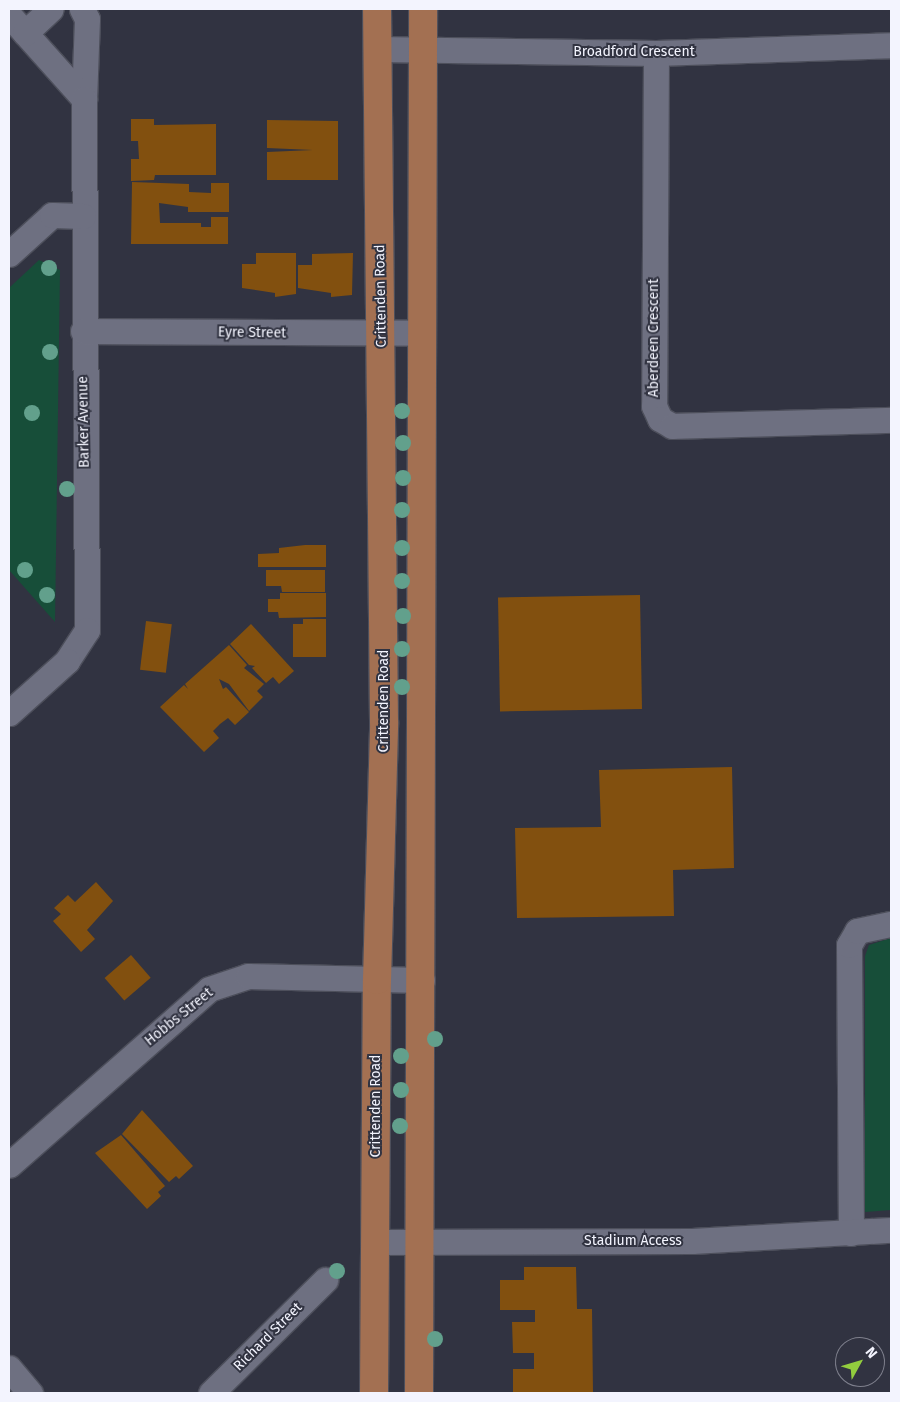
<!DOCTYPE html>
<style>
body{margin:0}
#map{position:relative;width:900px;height:1402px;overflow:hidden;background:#313341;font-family:"Fira Sans",sans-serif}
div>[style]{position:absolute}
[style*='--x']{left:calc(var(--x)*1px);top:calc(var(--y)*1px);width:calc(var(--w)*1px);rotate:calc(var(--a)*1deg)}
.green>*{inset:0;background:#174e39}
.building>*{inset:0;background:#82500f;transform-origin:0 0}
.roads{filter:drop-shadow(1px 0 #4d4f5b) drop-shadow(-1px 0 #4d4f5b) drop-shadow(0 1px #4d4f5b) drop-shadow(0 -1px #4d4f5b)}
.minor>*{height:25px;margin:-12.5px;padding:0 12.5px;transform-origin:12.5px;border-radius:12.5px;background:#6e7081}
.major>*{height:28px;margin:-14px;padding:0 14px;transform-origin:14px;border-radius:14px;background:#a37052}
.trees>*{width:16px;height:16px;margin:-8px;border-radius:50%;background:#62a08c}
span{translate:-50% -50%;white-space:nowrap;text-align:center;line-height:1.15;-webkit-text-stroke:4px #313341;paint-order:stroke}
.street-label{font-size:14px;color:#f3f4fe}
.frame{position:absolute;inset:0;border:10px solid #f3f4fe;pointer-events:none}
.north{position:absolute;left:835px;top:1337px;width:50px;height:50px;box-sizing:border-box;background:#313341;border:1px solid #7f808d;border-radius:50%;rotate:51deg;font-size:14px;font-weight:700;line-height:20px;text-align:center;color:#f3f4fe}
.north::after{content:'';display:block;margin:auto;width:18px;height:22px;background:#92cd3e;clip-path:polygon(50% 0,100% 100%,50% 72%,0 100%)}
</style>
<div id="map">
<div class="green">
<i style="clip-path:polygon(39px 260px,60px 270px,55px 622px,9px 570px,9px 288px)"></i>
<i style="clip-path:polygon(891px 938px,891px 1210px,865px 1212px,865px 956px,869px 945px)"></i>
</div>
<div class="building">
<i style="clip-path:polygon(131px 119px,154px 119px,154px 125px,216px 124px,216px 175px,155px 175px,154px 180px,131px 181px,131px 159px,139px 159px,138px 141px,131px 141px)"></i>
<i style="clip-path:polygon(267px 120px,338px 121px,338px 180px,267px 180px,267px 152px,313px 150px,267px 148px)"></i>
<i style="clip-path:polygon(132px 182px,189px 184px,189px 192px,211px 193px,211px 183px,229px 183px,229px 212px,188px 212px,188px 207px,159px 203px,160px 223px,201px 223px,201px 227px,211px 227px,211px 217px,228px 217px,228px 244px,131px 244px)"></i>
<i style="clip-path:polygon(256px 253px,296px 253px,296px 294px,275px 297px,275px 293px,242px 288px,242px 264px,256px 264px)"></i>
<i style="clip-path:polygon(353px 253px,352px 295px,331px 297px,331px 293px,298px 288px,298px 265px,312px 265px,312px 254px)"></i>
<i style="clip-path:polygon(305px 545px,326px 545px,326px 567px,258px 567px,258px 554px,279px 553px,279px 548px)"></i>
<i style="clip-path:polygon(266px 570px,325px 570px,325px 592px,282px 592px,281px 586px,266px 586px)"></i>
<i style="clip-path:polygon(280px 593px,326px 593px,326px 617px,279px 618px,278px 612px,268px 612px,268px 599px,280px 599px)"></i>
<i style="left:640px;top:595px;width:114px;height:142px;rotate:89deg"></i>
<i style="clip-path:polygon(303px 619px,326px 619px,326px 657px,293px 657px,293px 624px,303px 624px)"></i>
<i style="left:146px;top:621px;width:26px;height:49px;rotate:7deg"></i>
<i style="clip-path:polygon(251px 624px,294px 671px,279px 684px,273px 677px,266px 683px,252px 668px,255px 666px,249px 665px,230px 644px)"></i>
<i style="clip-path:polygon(229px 645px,247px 665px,244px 668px,264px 684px,257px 691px,263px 697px,249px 711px,229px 684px,219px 679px,223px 689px,226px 687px,249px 712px,235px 725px,228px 718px,220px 724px,213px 731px,219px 738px,204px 752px,160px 707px,184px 685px,188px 689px,185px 684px)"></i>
<i style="clip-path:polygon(732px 767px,734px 868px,673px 870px,674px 916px,517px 918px,515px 828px,601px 827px,599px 770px)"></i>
<i style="clip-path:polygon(96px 882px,113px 901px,87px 930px,95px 939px,81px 952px,53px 921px,61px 914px,54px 908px,68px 895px,75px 902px)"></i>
<i style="left:131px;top:955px;width:30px;height:35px;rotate:49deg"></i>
<i style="clip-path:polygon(142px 1110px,193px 1166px,179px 1179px,176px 1176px,169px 1182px,122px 1134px)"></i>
<i style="clip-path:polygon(121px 1135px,165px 1186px,158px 1192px,161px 1196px,147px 1209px,95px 1153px)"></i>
<i style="clip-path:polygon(524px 1267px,576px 1267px,577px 1309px,592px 1309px,593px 1393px,513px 1393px,513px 1369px,534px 1369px,534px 1353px,513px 1353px,512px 1322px,535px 1322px,535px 1310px,500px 1310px,500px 1280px,524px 1280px)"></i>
</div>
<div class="roads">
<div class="minor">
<i style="--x:82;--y:9;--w:11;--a:63"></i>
<i style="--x:87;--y:19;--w:80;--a:92.1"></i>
<i style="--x:9;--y:15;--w:113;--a:48.2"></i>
<i style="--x:84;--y:99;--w:531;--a:89.68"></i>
<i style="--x:87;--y:630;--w:37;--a:123"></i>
<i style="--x:67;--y:661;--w:78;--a:138.1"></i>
<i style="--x:25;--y:33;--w:35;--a:-43"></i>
<i style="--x:377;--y:49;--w:279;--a:0.8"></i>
<i style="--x:656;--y:53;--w:235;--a:-1.9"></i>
<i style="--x:656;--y:53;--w:353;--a:90.3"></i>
<i style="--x:654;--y:406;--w:14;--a:65"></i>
<i style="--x:660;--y:419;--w:14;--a:30"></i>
<i style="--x:672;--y:426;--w:219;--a:-1.6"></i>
<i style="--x:9;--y:254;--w:58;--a:-42.2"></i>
<i style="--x:52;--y:215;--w:31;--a:2"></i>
<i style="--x:83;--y:331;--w:339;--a:0.3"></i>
<i style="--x:9;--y:1165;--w:266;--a:-41.3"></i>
<i style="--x:209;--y:989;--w:41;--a:-18.4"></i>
<i style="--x:248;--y:976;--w:174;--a:1.3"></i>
<i style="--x:851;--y:1233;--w:288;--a:-90.4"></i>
<i style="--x:849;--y:945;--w:16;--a:-60"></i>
<i style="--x:857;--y:931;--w:35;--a:-12"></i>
<i style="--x:375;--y:1242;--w:317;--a:-0.2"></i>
<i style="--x:692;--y:1241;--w:199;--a:-3.2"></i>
<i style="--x:9;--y:1368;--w:33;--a:50"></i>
<i style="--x:211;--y:1393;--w:161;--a:-44.7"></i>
</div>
<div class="major">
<i style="--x:374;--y:1393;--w:413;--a:-89.6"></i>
<i style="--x:377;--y:980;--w:258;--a:-88.4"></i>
<i style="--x:384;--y:722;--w:713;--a:-90.56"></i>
<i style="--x:419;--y:1393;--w:1384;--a:-89.83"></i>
</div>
</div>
<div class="trees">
<i style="left:49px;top:268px"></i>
<i style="left:50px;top:352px"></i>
<i style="left:402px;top:411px"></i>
<i style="left:32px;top:413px"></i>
<i style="left:403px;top:443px"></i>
<i style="left:403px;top:478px"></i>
<i style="left:67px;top:489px"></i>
<i style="left:402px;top:510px"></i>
<i style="left:402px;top:548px"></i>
<i style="left:25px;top:570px"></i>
<i style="left:402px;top:581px"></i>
<i style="left:47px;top:595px"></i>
<i style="left:403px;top:616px"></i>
<i style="left:402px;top:649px"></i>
<i style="left:402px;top:687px"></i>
<i style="left:435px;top:1039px"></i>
<i style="left:401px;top:1056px"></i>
<i style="left:401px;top:1090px"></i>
<i style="left:400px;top:1126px"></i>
<i style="left:337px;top:1271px"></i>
<i style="left:435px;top:1339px"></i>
</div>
<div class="street-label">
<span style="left:634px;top:52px">Broadford Crescent</span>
<span style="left:381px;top:296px;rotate:-91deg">Crittenden Road</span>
<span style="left:252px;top:333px;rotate:1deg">Eyre Street</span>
<span style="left:654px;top:338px;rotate:-90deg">Aberdeen Crescent</span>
<span style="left:84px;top:422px;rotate:-91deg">Barker Avenue</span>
<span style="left:384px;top:701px;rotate:-90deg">Crittenden Road</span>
<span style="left:179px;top:1017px;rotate:-39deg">Hobbs Street</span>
<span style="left:376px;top:1106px;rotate:-90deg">Crittenden Road</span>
<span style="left:633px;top:1241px">Stadium Access</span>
<span style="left:268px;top:1337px;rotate:-45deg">Richard Street</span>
</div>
<div class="frame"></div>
<div class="north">N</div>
</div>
